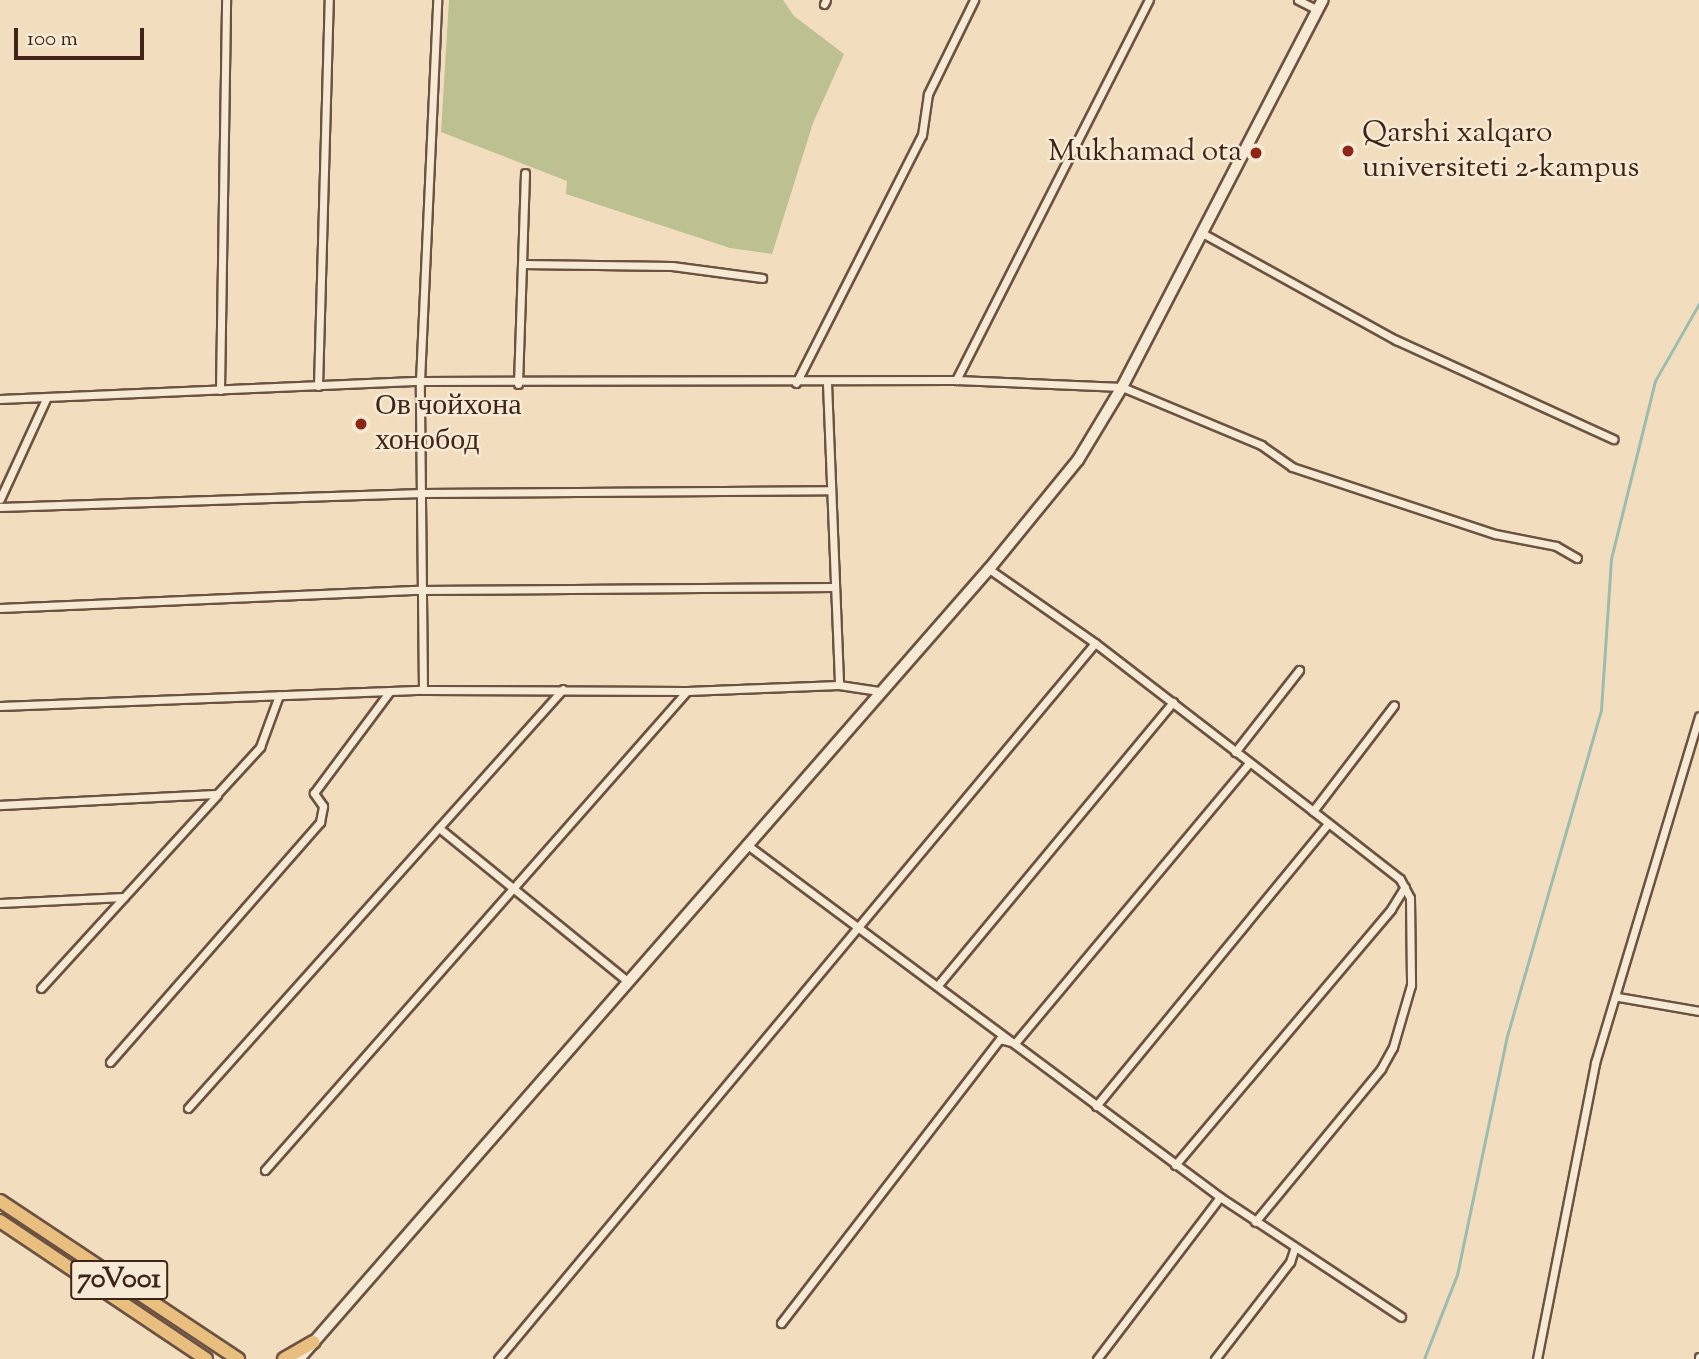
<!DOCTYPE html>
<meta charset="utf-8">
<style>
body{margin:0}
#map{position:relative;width:1699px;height:1359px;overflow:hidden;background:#f2debf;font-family:"Sorts Mill Goudy",serif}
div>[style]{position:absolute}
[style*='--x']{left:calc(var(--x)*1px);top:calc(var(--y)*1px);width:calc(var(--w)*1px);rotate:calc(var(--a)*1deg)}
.green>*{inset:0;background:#bdc090}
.stream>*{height:2.5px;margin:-1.25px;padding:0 1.25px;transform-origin:1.25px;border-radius:1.25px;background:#9cbdad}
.roads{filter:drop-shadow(2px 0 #6c5242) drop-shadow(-2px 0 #6c5242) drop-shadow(0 2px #6c5242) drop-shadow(0 -2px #6c5242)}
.street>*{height:7px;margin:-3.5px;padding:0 3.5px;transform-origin:3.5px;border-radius:3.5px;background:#f7ead5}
.secondary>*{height:10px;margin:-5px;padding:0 5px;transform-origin:5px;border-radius:5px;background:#f7ead5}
.highway>*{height:12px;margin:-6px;padding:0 6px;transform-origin:6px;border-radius:6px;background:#e9bf80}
.dots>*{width:19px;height:19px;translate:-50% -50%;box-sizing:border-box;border:4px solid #f7ead5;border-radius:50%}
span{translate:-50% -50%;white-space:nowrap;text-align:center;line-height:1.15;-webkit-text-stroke:5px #f7ead5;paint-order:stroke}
.shield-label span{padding:2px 5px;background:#f7ead5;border:2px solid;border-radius:5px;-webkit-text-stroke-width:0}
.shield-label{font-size:28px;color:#402418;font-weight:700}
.poi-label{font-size:30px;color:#402418}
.left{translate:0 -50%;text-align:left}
.right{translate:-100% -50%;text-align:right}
.scale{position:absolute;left:14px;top:28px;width:130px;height:32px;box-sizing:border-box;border:4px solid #402418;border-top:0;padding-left:9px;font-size:21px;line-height:24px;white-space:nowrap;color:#402418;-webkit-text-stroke:5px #f7ead5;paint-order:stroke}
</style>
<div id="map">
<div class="green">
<i style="clip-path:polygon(449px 0,783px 0,794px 16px,844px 54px,813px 123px,772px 254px,730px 248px,566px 194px,567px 181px,441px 132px)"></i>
</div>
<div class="stream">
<i style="--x:1424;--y:1359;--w:90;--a:-68.6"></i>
<i style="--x:1457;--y:1275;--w:244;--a:-78.2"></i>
<i style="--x:1507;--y:1036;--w:339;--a:-73.9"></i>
<i style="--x:1601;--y:710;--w:151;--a:-86.2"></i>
<i style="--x:1611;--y:559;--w:183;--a:-76.1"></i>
<i style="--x:1655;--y:381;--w:89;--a:-60.3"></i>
</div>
<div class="roads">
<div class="street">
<i style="--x:1298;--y:0;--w:22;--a:27"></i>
<i style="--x:824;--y:4;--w:4;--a:-63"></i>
<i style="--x:1202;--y:233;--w:222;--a:28.9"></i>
<i style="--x:1396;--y:340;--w:239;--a:24.5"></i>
<i style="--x:522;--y:264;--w:150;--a:0.8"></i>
<i style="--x:672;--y:266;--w:91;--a:7.6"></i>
<i style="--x:956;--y:380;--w:426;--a:-63.1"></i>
<i style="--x:796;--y:383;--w:278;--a:-63.1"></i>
<i style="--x:922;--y:135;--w:41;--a:-81.7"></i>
<i style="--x:928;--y:94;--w:105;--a:-63.9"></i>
<i style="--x:827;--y:383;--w:302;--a:87.7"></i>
<i style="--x:839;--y:685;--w:40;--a:8.5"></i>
<i style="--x:518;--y:384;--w:211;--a:-88.1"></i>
<i style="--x:318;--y:386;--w:386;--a:-88.4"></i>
<i style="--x:220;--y:390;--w:390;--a:-89.1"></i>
<i style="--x:0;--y:399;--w:420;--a:-2.5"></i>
<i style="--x:420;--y:381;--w:536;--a:-0.11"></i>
<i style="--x:956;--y:380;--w:166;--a:2.4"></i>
<i style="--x:1122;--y:387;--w:151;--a:22.6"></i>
<i style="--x:1261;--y:445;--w:38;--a:35"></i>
<i style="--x:1292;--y:467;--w:214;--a:18.3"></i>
<i style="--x:1495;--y:534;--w:62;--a:11.1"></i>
<i style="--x:1556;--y:546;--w:24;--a:30"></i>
<i style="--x:0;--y:499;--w:112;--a:-65.3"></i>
<i style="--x:0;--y:507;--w:422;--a:-1.9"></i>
<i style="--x:422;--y:493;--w:408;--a:-0.4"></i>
<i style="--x:989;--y:569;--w:129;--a:34.9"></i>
<i style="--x:1095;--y:643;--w:275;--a:37.6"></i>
<i style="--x:1313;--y:811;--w:110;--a:38"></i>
<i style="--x:1400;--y:879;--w:21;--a:62"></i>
<i style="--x:1410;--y:898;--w:87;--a:89.3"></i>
<i style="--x:1411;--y:985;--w:65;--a:106.2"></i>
<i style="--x:1393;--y:1047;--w:25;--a:119"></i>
<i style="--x:1381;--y:1069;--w:198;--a:129.5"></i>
<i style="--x:0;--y:608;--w:419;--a:-2.5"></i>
<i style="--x:419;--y:590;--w:415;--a:-0.4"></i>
<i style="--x:423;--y:690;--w:309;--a:-90.6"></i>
<i style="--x:420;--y:381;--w:381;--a:-87.4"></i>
<i style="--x:0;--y:706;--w:423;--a:-2.2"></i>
<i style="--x:423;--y:690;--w:264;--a:0.2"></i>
<i style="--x:687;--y:691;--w:152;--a:-2.3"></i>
<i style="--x:1235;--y:752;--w:104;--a:-52"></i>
<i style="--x:0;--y:805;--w:217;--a:-2.9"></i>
<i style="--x:217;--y:794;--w:64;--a:-47.5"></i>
<i style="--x:260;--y:747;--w:55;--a:-69.9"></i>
<i style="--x:1313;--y:811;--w:133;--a:-52.6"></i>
<i style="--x:439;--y:828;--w:241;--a:39.1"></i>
<i style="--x:746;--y:844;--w:591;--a:36.68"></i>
<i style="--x:1220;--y:1197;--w:217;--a:33.5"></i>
<i style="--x:0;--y:903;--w:124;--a:-2.8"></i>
<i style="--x:938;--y:985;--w:368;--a:-50.3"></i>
<i style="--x:41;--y:988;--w:261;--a:-47.6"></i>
<i style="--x:1618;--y:997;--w:82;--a:9.8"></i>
<i style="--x:110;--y:1062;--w:319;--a:-48.8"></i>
<i style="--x:320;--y:822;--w:16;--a:-79"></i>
<i style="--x:323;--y:806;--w:16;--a:-125"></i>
<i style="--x:314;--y:793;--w:127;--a:-53.3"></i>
<i style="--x:1096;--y:1106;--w:365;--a:-50.6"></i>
<i style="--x:188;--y:1108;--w:562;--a:-48.17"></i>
<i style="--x:1175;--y:1165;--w:335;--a:-49.8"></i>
<i style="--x:1391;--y:909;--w:26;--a:-58"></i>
<i style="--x:265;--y:1170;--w:638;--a:-48.62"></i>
<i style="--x:781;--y:1323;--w:359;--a:-52.4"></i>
<i style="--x:1000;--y:1039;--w:16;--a:15"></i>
<i style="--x:1015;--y:1043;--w:365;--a:-50.1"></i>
<i style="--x:498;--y:1359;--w:932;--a:-50.18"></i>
<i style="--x:1097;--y:1359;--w:203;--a:-52.8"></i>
<i style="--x:1215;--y:1359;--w:123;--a:-52.3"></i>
<i style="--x:1290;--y:1262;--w:13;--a:-72"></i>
<i style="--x:1537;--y:1359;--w:302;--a:-78.9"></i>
<i style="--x:1595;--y:1063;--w:362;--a:-73.3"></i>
<i style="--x:1699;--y:1359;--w:2;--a:-90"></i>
</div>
<div class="secondary">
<i style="--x:299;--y:1359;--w:1049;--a:-48.87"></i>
<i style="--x:989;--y:569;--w:141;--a:-50.8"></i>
<i style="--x:1078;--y:460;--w:85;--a:-58.9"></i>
<i style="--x:1122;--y:387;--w:436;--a:-62.6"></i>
</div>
<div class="highway">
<i style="--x:0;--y:1201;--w:286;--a:33.6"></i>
<i style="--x:0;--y:1221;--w:248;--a:33.8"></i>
<i style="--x:284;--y:1359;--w:34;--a:-30"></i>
</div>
</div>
<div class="dots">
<i style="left:1348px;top:151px;background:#8f2418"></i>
<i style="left:1256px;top:153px;background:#8f2418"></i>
<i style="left:361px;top:424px;background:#8f2418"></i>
</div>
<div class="shield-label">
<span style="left:119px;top:1280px">70V001</span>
</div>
<div class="poi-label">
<span class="left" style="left:1362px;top:151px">Qarshi xalqaro<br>universiteti 2-kampus</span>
<span class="right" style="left:1242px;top:153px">Mukhamad ota</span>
<span class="left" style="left:375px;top:424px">Ов чойхона<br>хонобод</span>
</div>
<div class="scale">100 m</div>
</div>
